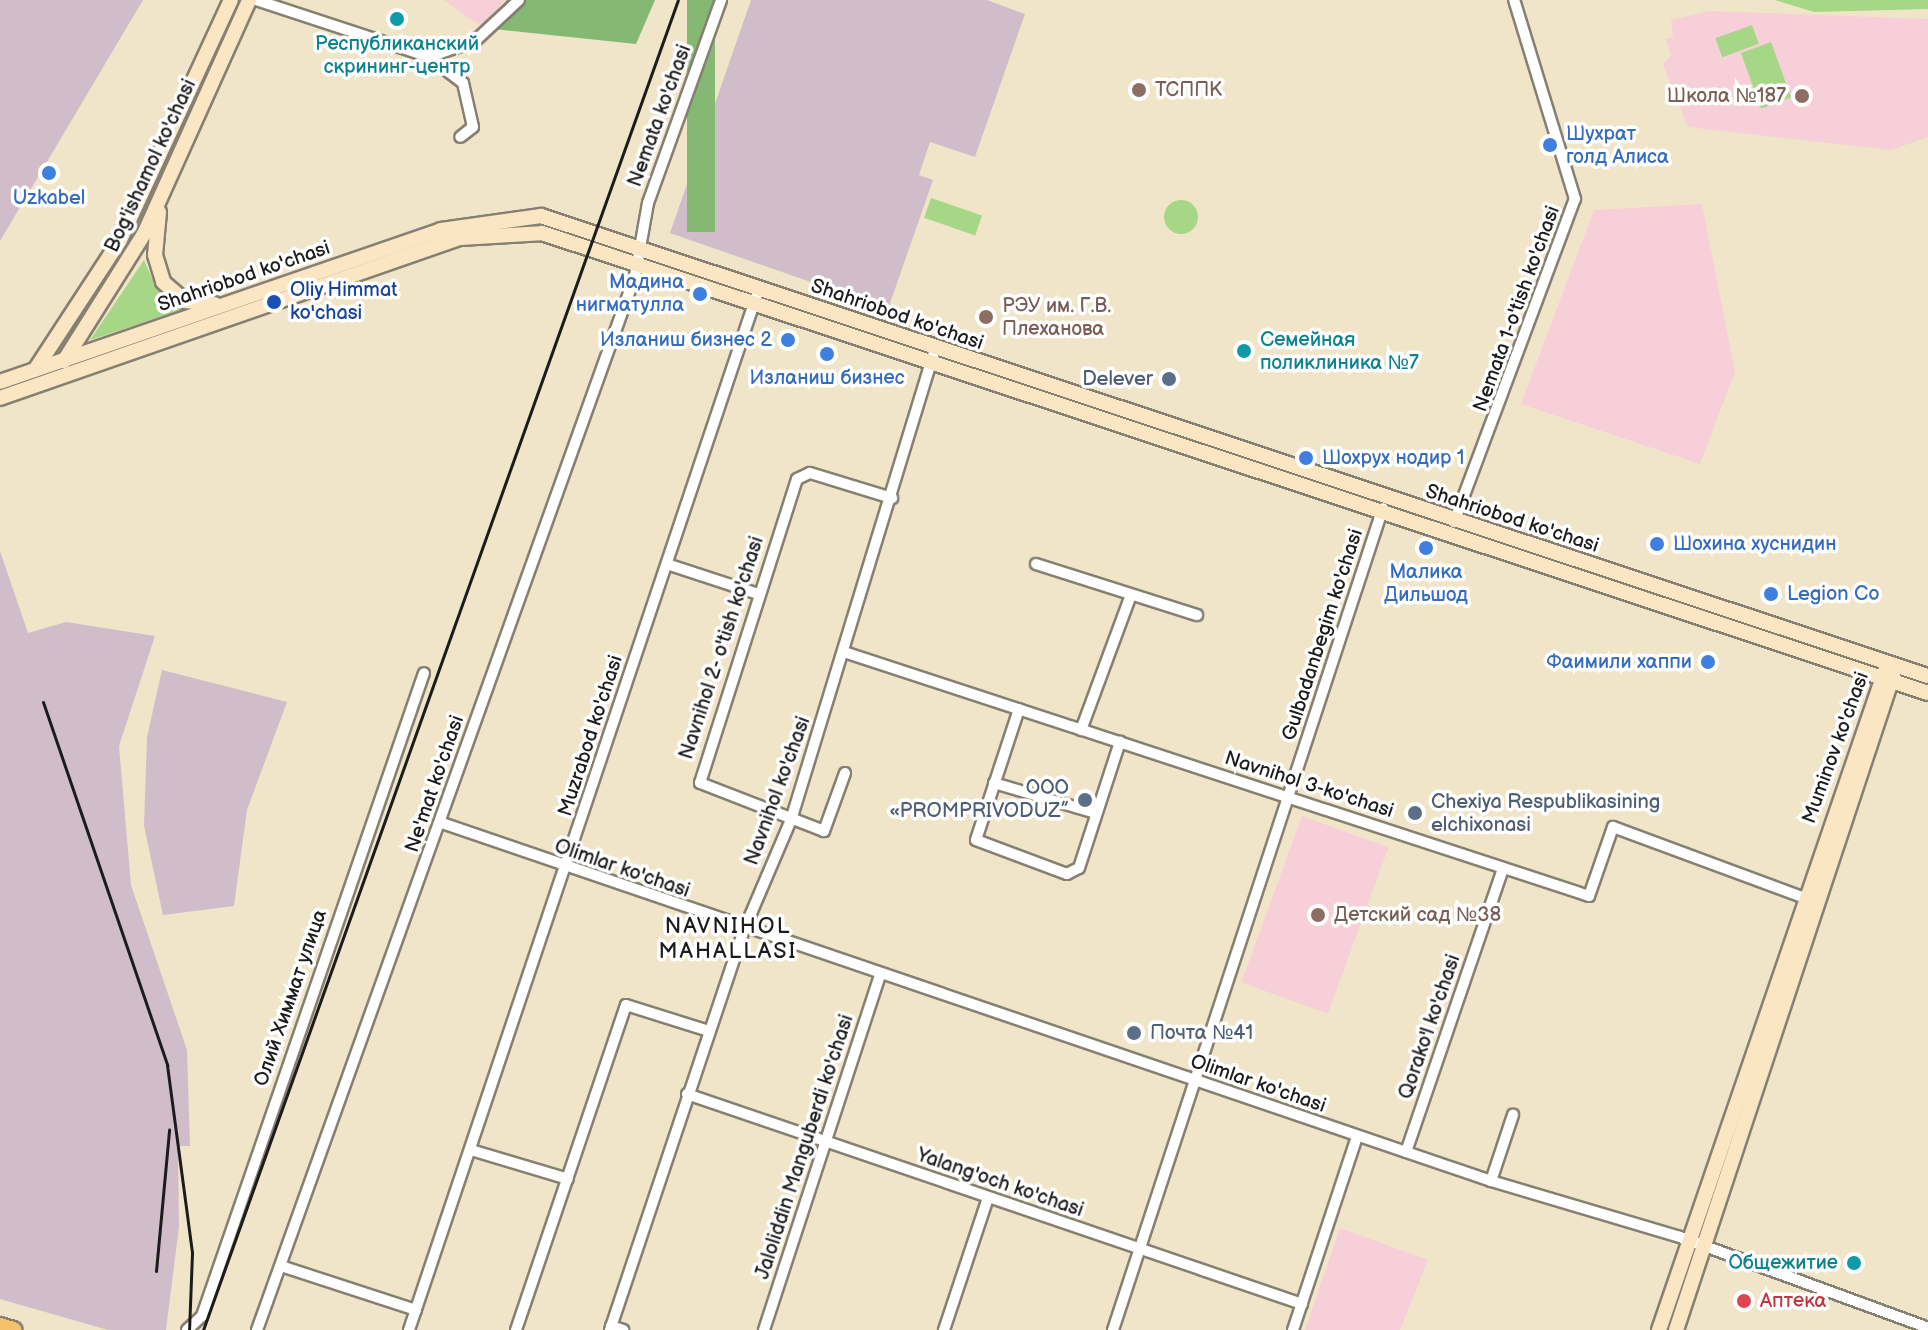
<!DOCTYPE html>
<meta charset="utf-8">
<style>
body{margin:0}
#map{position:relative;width:1928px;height:1330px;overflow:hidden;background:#f0e5c9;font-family:"Balsamiq Sans",sans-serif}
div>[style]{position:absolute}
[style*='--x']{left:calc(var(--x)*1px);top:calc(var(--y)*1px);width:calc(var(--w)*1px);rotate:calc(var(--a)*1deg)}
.built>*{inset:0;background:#f6cfd8;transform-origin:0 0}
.industrial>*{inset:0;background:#d1bdca}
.green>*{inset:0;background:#a6d786;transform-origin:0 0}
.round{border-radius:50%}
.forest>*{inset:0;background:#84b873;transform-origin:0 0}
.roads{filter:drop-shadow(2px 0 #868072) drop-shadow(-2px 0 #868072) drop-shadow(0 2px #868072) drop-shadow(0 -2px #868072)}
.minor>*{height:10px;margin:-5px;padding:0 5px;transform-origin:5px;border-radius:5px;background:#fff}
.secondary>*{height:14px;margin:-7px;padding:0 7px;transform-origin:7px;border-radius:7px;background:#fbe6c4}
.primary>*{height:16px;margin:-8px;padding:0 8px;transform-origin:8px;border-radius:8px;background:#f5c16b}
.rail>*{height:3px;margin:-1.5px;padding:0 1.5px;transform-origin:1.5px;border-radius:1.5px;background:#1c1c1c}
.dots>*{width:22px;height:22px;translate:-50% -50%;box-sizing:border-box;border:4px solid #fff;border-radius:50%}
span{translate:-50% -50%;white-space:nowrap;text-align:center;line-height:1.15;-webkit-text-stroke:7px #fff;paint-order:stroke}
.culture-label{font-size:20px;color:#0d838f}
.left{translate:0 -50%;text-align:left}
.right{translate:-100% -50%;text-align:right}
.education-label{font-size:20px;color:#785e54}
.street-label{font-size:20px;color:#1c1c1c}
.shop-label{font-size:20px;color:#366cbe}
.transit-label{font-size:20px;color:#164399}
.service-label{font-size:20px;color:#4e5e75}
.health-label{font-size:20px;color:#be3a42}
.neighbourhood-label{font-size:22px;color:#1c1c1c;letter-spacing:2px}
</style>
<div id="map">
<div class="built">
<i style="clip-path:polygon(444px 0,505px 0,482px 27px)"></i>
<i style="clip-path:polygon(1709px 11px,1928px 19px,1928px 137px,1891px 150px,1688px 127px,1663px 65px,1671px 55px,1665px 38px,1673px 38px,1671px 20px)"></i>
<i style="clip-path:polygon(1702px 204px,1735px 372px,1700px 464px,1521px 404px,1594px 210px)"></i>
<i style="left:1302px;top:816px;width:92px;height:177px;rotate:20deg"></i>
<i style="clip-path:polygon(1340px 1228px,1428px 1260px,1400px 1330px,1305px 1330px)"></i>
</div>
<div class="industrial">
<i style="clip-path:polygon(0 0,143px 0,0 241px)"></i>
<i style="clip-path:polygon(751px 0,987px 0,1025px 14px,975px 157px,930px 142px,919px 175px,933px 180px,888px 309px,670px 233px)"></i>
<i style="clip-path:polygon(0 551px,28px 633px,66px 622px,155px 636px,119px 746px,131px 885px,187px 1050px,190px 1146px,178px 1146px,179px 1227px,166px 1330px,108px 1330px,0 1299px)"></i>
<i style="clip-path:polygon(162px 670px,287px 702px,247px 810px,234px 906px,163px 915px,144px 826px,147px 737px)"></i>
</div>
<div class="green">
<i style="clip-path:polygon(1775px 0,1928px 0,1928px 9px,1814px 12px)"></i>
<i style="left:1752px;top:25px;width:20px;height:39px;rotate:70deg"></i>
<i style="left:1771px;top:42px;width:59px;height:32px;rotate:70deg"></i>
<i style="left:931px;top:198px;width:54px;height:21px;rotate:19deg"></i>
<i class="round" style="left:1164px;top:200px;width:34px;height:34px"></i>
<i style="clip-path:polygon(144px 260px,157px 290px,181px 310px,90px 340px)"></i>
</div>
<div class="forest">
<i style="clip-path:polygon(507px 0,655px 0,636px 44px,483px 28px)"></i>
<i style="left:687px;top:0;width:28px;height:232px"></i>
</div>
<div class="roads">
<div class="minor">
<i style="--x:256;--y:0;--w:182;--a:18.2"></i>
<i style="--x:429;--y:57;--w:43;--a:37.4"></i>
<i style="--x:463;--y:83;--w:45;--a:77.2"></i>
<i style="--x:473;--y:127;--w:16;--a:142"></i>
<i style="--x:429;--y:57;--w:49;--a:-19.2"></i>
<i style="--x:475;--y:41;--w:60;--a:-43"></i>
<i style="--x:1454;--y:522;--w:345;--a:-69.5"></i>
<i style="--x:1575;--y:199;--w:208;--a:-107"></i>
<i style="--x:667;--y:564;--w:96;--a:18.2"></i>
<i style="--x:1036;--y:564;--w:169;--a:17.6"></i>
<i style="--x:844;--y:652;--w:784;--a:18.13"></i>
<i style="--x:1589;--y:896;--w:73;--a:-70.8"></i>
<i style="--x:1613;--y:827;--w:205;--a:20.3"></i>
<i style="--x:1019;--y:709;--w:138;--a:108.2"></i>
<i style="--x:976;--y:840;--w:97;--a:20.5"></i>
<i style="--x:1067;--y:874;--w:13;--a:-27"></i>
<i style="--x:1079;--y:868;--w:133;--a:-72"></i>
<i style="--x:1081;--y:730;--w:144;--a:-69.7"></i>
<i style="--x:845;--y:773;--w:62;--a:109.9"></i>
<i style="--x:824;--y:831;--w:133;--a:-158.8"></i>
<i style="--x:700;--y:783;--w:319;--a:-72.3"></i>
<i style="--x:797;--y:479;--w:14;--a:-25"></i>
<i style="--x:810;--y:473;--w:86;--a:17"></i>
<i style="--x:994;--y:783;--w:105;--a:16.5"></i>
<i style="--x:442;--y:823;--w:1108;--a:18.84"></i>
<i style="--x:1491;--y:1181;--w:197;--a:16.5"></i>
<i style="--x:1680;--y:1237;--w:264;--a:20.1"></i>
<i style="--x:687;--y:1094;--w:650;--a:18.85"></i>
<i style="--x:471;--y:1150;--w:101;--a:16.6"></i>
<i style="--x:1406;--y:1152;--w:300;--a:-71.1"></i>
<i style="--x:1491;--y:1181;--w:70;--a:-71.6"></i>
<i style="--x:281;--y:1266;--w:142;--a:18.1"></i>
<i style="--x:611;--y:1326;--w:13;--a:18"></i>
<i style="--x:187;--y:1330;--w:21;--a:-43"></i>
<i style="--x:202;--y:1316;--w:680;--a:-70.95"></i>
<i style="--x:257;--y:1330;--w:1120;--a:-70.27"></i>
<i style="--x:635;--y:276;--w:74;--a:-79.9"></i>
<i style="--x:648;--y:203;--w:216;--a:-70.2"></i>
<i style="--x:409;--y:1330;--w:1099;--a:-71.43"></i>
<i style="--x:516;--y:1330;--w:343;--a:-71.3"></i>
<i style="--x:626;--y:1005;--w:87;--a:17.4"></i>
<i style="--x:610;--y:1330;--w:422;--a:-71.5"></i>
<i style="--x:744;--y:930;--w:120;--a:-66.9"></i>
<i style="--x:791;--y:820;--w:492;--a:-73"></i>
<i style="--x:764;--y:1330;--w:373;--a:-71.9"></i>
<i style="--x:944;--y:1330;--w:139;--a:-71.6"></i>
<i style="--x:1113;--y:1330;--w:865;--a:-71.82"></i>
<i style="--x:1293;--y:1330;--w:204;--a:-71.7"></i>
</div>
<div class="secondary">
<i style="--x:159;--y:212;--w:43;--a:95.3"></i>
<i style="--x:155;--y:255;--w:28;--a:73"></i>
<i style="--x:163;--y:282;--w:29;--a:41"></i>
<i style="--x:185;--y:301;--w:30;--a:6"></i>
<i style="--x:64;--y:361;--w:150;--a:-57.8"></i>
<i style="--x:144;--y:234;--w:256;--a:-65.8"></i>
<i style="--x:35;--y:370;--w:155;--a:-56.8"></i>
<i style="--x:120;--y:240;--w:264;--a:-65.2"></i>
<i style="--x:0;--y:382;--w:466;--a:-19"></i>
<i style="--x:441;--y:230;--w:101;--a:-8"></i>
<i style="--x:541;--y:216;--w:1461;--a:18.35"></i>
<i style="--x:0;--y:398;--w:486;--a:-19.2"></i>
<i style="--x:459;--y:238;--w:83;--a:-3.4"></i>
<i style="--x:542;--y:233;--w:1460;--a:18.36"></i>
<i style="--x:1659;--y:1330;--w:697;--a:-71.07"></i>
<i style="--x:1676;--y:1330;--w:690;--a:-71.67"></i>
</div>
<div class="primary">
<i style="--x:0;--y:1326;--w:14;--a:17"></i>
</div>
</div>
<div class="rail">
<i style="--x:43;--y:702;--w:384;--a:71.1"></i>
<i style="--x:167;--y:1065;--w:190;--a:82.4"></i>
<i style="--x:192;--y:1253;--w:77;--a:92.2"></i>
<i style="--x:156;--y:1271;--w:142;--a:-84.7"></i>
<i style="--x:203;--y:1330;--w:1412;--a:-70.35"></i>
</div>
<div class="dots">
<i style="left:397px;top:19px;background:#0f9aa8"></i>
<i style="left:1139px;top:90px;background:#8d6e63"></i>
<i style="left:1802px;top:96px;background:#8d6e63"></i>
<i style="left:1550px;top:145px;background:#3f7fe0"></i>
<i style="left:49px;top:173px;background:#3f7fe0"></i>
<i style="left:700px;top:294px;background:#3f7fe0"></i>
<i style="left:274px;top:302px;background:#1a4fb4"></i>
<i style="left:986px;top:317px;background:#8d6e63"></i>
<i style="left:788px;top:340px;background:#3f7fe0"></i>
<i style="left:1244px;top:351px;background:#0f9aa8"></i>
<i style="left:827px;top:354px;background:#3f7fe0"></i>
<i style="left:1169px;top:379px;background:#5c6f8a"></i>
<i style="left:1306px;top:458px;background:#3f7fe0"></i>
<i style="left:1657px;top:544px;background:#3f7fe0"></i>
<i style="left:1426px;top:548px;background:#3f7fe0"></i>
<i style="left:1771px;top:594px;background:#3f7fe0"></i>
<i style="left:1708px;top:662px;background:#3f7fe0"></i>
<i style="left:1085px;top:800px;background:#5c6f8a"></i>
<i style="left:1415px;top:813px;background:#5c6f8a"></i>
<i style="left:1318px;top:915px;background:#8d6e63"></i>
<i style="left:1134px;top:1033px;background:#5c6f8a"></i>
<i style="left:1854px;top:1263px;background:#0f9aa8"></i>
<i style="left:1744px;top:1301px;background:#e0444e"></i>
</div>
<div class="culture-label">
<span style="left:397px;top:56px">Республиканский<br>скрининг-центр</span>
<span class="left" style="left:1260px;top:352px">Cемейная<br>поликлиника №7</span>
<span class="right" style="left:1838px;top:1263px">Общежитие</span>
</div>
<div class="education-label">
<span class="left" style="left:1155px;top:90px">ТСППК</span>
<span class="right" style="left:1786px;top:96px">Школа №187</span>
<span class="left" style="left:1002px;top:318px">РЭУ им. Г.В.<br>Плеханова</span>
<span class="left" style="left:1334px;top:915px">Детский сад №38</span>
</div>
<div class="street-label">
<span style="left:660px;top:116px;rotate:-70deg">Nemata ko'chasi</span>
<span style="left:151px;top:166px;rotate:-65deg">Bog'ishamol ko'chasi</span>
<span style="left:244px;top:277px;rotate:-19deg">Shahriobod ko'chasi</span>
<span style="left:1517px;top:309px;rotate:-70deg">Nemata 1-o'tish ko'chasi</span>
<span style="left:897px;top:315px;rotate:19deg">Shahriobod ko'chasi</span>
<span style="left:1512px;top:519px;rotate:18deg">Shahriobod ko'chasi</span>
<span style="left:1323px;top:635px;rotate:-72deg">Gulbadanbegim ko'chasi</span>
<span style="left:722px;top:648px;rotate:-72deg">Navnihol 2- o'tish ko'chasi</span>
<span style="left:591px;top:736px;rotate:-72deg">Muzrabod ko'chasi</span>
<span style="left:1836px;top:748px;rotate:-70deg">Muminov ko'chasi</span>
<span style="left:435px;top:784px;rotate:-71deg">Ne'mat ko'chasi</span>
<span style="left:1309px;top:785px;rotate:18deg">Navnihol 3-ko'chasi</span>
<span style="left:778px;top:791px;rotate:-70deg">Navnihol ko'chasi</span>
<span style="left:622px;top:869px;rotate:19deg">Olimlar ko'chasi</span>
<span style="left:291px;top:998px;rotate:-71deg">Олий Химмат улица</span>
<span style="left:1430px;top:1027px;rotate:-71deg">Qorako'l ko'chasi</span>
<span style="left:1258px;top:1084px;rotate:19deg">Olimlar ko'chasi</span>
<span style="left:805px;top:1147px;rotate:-72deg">Jaloliddin Manguberdi ko'chasi</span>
<span style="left:1000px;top:1183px;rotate:19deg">Yalang'och ko'chasi</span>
</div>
<div class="shop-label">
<span class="left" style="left:1566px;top:146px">Шухрат<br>голд Алиса</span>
<span style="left:49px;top:198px">Uzkabel</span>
<span class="right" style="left:684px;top:294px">Мадина<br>нигматулла</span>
<span class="right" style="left:772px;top:340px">Изланиш бизнес 2</span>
<span style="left:827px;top:378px">Изланиш бизнес</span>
<span class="left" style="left:1322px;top:458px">Шохрух нодир 1</span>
<span class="left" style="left:1673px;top:544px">Шохина хуснидин</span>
<span style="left:1426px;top:584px">Малика<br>Дильшод</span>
<span class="left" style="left:1787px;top:594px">Legion Co</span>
<span class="right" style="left:1692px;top:662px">Фаимили хаппи</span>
</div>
<div class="transit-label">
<span class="left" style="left:290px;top:302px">Oliy Himmat<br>ko'chasi</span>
</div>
<div class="service-label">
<span class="right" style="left:1153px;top:379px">Delever</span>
<span class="right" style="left:1069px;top:800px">ООО<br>«PROMPRIVODUZ”</span>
<span class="left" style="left:1431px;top:814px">Chexiya Respublikasining<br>elchixonasi</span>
<span class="left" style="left:1150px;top:1033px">Почта №41</span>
</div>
<div class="health-label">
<span class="left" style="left:1760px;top:1301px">Аптека</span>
</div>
<div class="neighbourhood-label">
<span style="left:728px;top:939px">NAVNIHOL<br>MAHALLASI</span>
</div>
</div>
